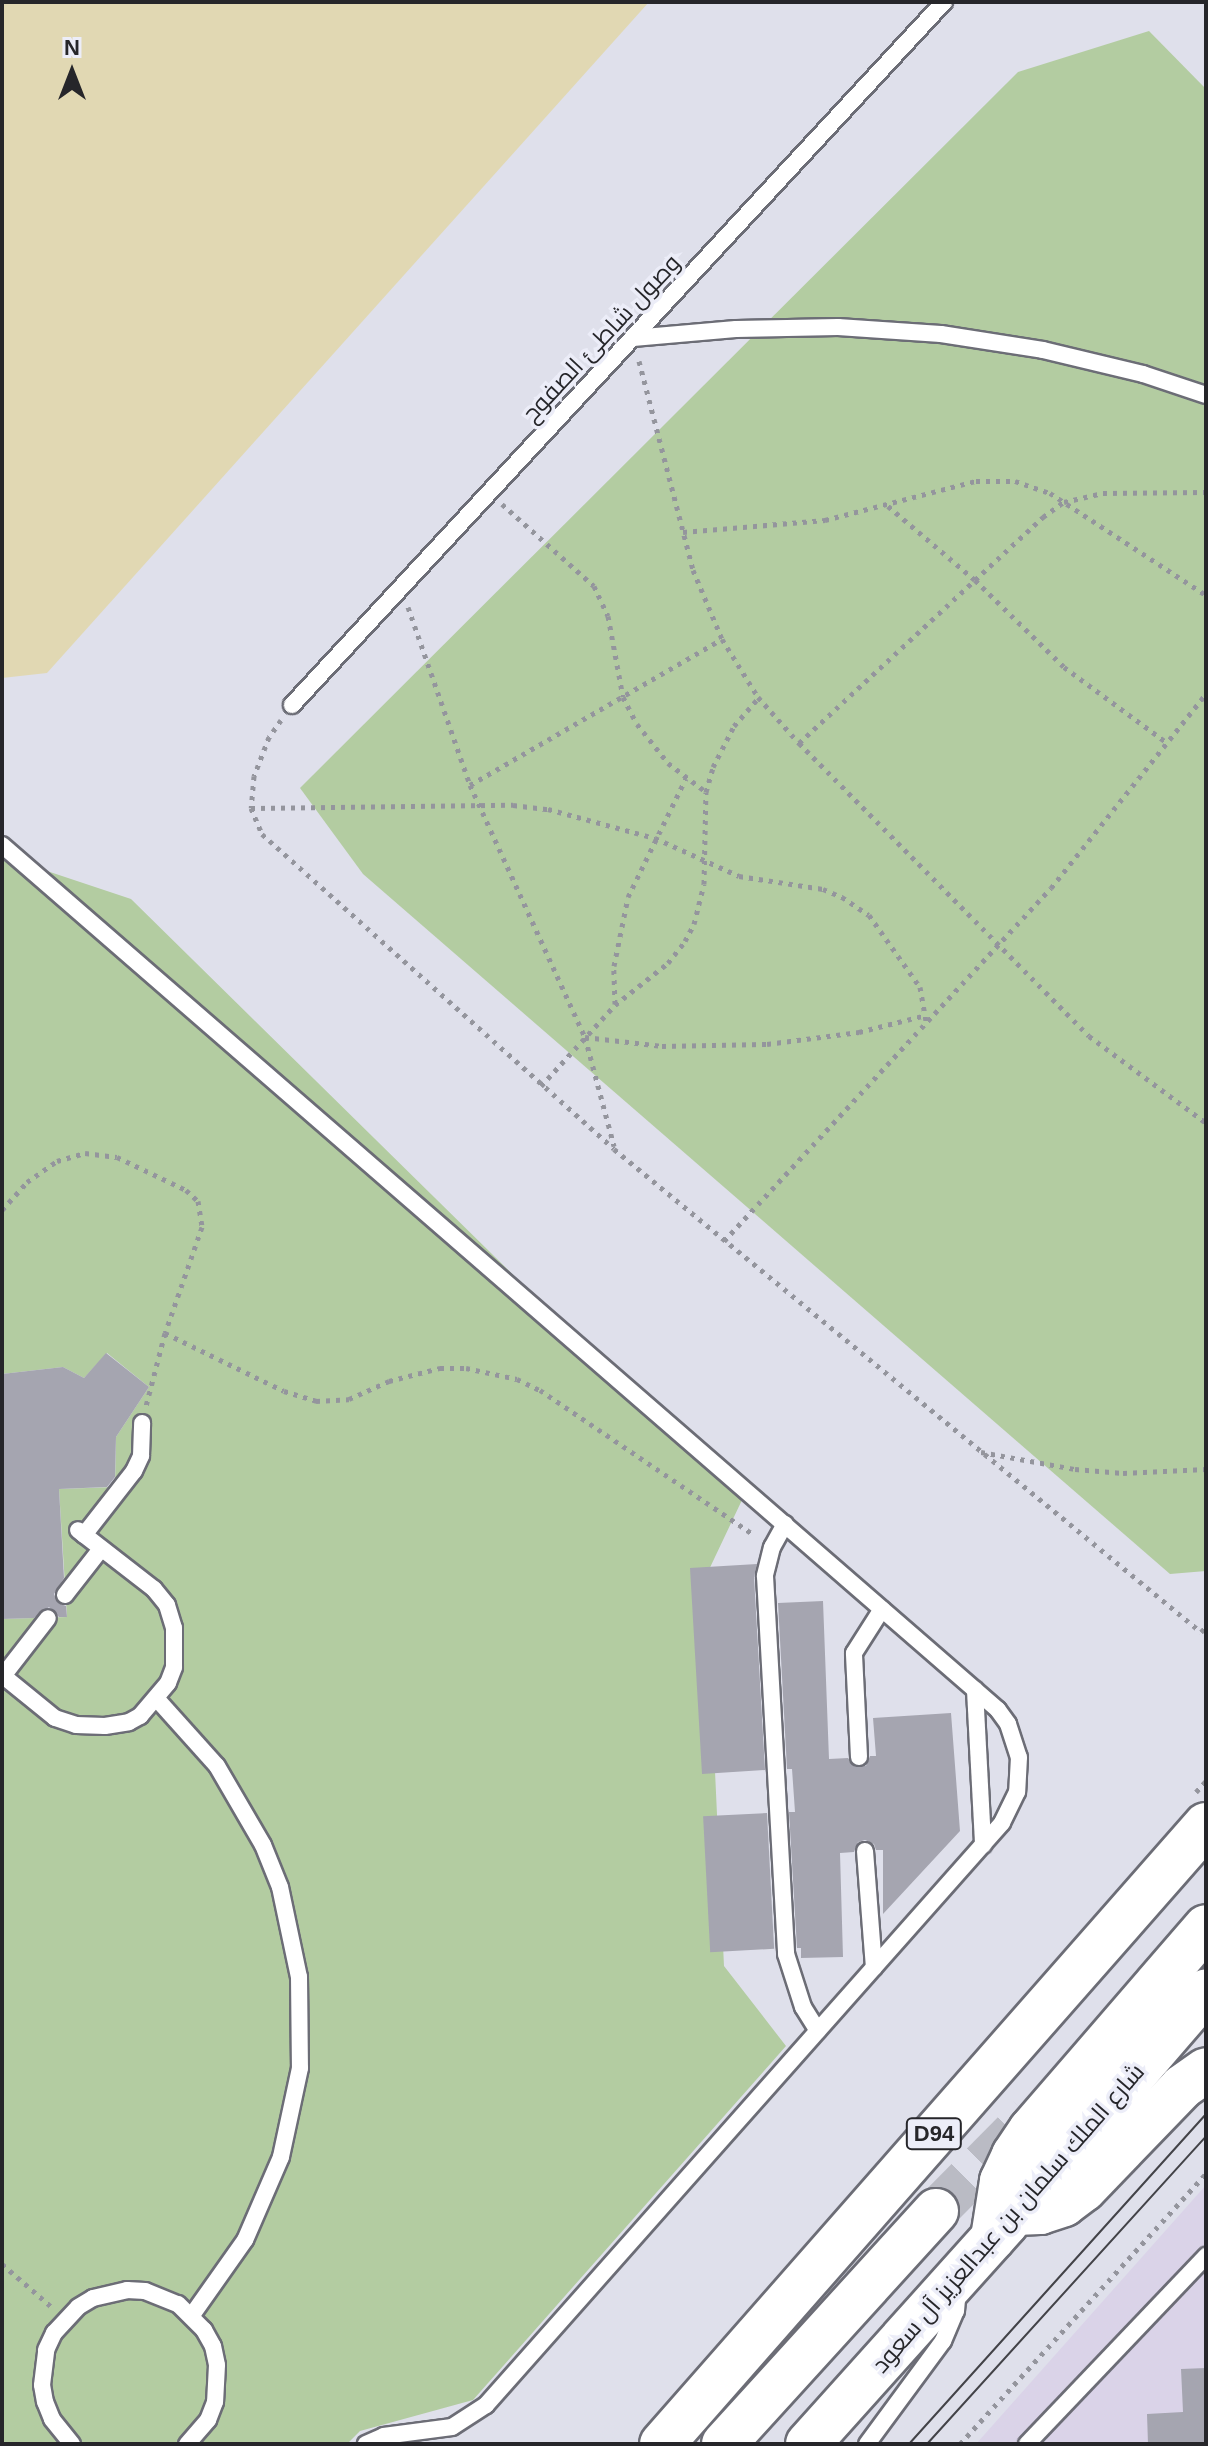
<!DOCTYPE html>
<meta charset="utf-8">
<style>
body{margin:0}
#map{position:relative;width:1208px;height:2446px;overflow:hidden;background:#dfe0eb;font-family:Arial,Cairo,sans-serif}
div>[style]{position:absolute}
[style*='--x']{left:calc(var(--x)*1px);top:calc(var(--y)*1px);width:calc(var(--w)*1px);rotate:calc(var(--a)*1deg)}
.education>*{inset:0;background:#dad3e8}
.green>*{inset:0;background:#b3cca1}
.sand>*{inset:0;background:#e1d8b3}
.building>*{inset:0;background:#a5a5b0;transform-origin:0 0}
.primary-tunnel>*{height:44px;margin-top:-22px;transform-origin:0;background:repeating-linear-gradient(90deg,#babbc4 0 44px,transparent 0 66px)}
.path>*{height:5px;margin-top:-2.5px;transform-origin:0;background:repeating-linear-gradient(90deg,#94959d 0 4px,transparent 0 10px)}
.roads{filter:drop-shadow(2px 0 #6c6d76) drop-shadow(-2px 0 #6c6d76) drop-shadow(0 2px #6c6d76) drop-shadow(0 -2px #6c6d76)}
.lane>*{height:16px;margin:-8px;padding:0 8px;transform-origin:8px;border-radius:8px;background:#fff}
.primary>*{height:44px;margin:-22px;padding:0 22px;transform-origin:22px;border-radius:22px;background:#fff}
.tram>*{height:2px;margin:-1px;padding:0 1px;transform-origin:1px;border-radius:1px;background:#434348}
span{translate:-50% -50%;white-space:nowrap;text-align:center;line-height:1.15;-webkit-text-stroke:7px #ecedf8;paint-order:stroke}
.shield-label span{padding:2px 6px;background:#ecedf8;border:2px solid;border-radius:6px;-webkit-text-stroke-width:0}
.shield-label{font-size:22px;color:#26262a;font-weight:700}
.street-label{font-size:24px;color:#26262a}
.frame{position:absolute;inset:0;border:4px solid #26262a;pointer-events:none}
.north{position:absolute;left:32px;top:32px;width:80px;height:80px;-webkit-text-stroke:6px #ecedf8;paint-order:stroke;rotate:0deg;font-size:22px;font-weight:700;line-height:32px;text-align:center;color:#26262a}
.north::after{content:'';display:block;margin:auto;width:28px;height:36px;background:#26262a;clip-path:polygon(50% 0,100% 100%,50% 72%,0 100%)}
</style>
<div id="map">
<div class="education">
<i style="clip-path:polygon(1206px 2185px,1206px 2444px,976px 2444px)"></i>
</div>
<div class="green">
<i style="clip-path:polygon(1149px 31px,1206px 89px,1206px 1571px,1170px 1574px,363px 874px,300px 788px,1018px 72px)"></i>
<i style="clip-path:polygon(2px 856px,131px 899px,742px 1500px,706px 1576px,724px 1966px,786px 2046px,473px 2400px,360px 2431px,347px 2444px,2px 2444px,2px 1619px,67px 1617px,59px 1489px,115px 1487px,116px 1437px,149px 1387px,107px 1353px,84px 1378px,63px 1367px,2px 1374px)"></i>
</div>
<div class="sand">
<i style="clip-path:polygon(2px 2px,649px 2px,47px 673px,2px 678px)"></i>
</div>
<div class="building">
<i style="clip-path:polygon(106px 1353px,149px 1387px,116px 1437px,115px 1477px,107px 1487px,59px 1489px,64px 1578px,54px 1594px,58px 1603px,66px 1606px,67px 1617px,59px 1617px,49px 1607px,34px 1618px,2px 1619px,2px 1374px,63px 1367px,84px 1378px)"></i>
<i style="clip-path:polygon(757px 1564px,754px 1577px,765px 1770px,702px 1774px,690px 1568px)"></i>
<i style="clip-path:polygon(823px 1601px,829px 1759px,848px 1758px,855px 1767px,866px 1766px,870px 1756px,876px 1756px,873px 1718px,951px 1713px,960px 1831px,883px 1914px,883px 1850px,876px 1850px,874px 1844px,865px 1840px,858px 1842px,854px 1852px,840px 1853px,843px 1957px,801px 1958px,801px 1948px,797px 1948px,789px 1812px,795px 1812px,792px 1769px,787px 1769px,778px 1603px)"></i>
<i style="left:767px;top:1813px;width:136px;height:64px;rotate:87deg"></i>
<i style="clip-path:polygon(1206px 2368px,1206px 2444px,1148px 2444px,1147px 2414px,1183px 2412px,1181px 2369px)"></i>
</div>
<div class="primary-tunnel">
<i style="--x:936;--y:2211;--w:132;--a:-45.3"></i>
</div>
<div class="path">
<i style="--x:639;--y:361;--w:216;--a:75.5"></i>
<i style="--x:693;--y:570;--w:75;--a:67.2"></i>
<i style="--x:722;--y:639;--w:68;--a:58.2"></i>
<i style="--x:758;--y:697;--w:62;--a:48.3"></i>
<i style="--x:799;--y:743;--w:412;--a:45.3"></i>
<i style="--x:1089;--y:1036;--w:146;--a:36.6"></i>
<i style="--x:502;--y:504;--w:123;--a:41.7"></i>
<i style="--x:594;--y:586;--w:33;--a:65"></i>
<i style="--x:608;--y:616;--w:82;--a:79.5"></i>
<i style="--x:623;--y:697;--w:30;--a:63"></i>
<i style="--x:637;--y:724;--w:50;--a:51.5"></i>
<i style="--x:668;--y:763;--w:48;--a:37.3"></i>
<i style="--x:888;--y:506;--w:114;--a:40.4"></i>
<i style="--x:975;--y:580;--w:124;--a:44.3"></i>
<i style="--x:1064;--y:667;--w:127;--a:36.3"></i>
<i style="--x:683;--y:532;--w:143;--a:-4.8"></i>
<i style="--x:825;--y:520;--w:156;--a:-14.5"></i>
<i style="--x:976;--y:481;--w:39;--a:0"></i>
<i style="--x:1015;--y:481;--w:37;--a:19"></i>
<i style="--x:1050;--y:493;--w:186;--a:33.2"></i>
<i style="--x:408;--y:607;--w:188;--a:70.8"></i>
<i style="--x:470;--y:785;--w:277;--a:65.5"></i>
<i style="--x:585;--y:1037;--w:113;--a:75.1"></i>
<i style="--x:281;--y:720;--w:21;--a:125"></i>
<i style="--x:269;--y:737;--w:42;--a:111"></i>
<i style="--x:254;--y:776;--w:32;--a:95"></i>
<i style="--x:251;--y:808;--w:28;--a:67"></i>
<i style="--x:262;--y:834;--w:472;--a:41.8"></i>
<i style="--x:614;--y:1149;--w:760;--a:39.45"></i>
<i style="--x:1201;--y:1632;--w:7;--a:-45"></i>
<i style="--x:799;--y:743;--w:333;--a:-42.8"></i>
<i style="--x:1043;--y:517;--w:26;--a:-36"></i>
<i style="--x:1064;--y:502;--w:40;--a:-13"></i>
<i style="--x:1103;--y:493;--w:103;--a:-0.6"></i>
<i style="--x:470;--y:785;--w:291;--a:-30.1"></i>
<i style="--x:251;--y:808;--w:262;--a:-0.7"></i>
<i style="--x:513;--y:805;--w:35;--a:7"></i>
<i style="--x:548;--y:809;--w:111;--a:15.2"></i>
<i style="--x:655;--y:838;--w:92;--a:24.3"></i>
<i style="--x:739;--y:876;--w:85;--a:8.8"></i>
<i style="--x:823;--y:889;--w:21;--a:23"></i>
<i style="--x:842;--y:897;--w:32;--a:34"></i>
<i style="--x:869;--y:915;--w:88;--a:54.7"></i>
<i style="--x:920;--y:987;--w:35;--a:80"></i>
<i style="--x:615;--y:1004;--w:38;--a:-92"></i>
<i style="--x:614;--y:966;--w:70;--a:-78.5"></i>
<i style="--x:628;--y:897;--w:132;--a:-64"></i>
<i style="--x:585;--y:1037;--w:78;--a:6.7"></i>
<i style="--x:662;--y:1046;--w:105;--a:-1.1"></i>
<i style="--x:767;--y:1044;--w:93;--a:-7.4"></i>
<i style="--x:859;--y:1032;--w:69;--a:-14.2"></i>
<i style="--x:541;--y:1086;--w:110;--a:-47.6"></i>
<i style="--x:615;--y:1005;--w:68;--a:-38.4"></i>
<i style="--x:668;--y:963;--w:28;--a:-52"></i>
<i style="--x:685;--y:941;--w:19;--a:-62"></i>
<i style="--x:694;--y:924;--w:41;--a:-76"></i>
<i style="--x:704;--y:884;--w:92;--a:-88.8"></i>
<i style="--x:706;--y:792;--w:26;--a:-74"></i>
<i style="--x:713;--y:767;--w:46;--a:-62.9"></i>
<i style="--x:734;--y:726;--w:37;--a:-49"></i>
<i style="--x:2;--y:1210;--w:38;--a:-48"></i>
<i style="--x:27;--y:1182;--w:37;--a:-35"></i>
<i style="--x:57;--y:1161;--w:29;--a:-16"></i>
<i style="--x:85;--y:1153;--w:32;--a:7"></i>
<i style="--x:117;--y:1157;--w:76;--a:25.6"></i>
<i style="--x:186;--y:1190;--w:16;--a:43"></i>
<i style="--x:198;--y:1201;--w:26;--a:81"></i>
<i style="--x:202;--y:1227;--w:112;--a:109.2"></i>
<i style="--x:165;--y:1333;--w:75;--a:104.6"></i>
<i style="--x:724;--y:1241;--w:481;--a:-47.2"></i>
<i style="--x:1051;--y:888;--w:248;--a:-51.4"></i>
<i style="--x:165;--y:1333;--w:132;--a:26"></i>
<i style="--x:284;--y:1391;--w:34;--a:17"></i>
<i style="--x:316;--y:1401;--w:33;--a:-3"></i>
<i style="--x:349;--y:1399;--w:44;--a:-24.2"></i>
<i style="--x:389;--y:1381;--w:53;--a:-14.3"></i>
<i style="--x:440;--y:1368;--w:26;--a:0"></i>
<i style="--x:466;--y:1368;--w:52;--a:12.2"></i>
<i style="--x:517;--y:1379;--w:25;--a:26"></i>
<i style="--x:540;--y:1390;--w:258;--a:34.1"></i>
<i style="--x:981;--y:1452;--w:96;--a:10.3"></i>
<i style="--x:1075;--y:1469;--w:48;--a:4.8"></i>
<i style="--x:1123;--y:1473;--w:83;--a:-2.8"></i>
<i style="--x:1196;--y:1792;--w:15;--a:-48"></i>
<i style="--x:2;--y:2264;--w:67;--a:40.8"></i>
<i style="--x:960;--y:2444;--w:365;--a:-47.7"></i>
</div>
<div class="roads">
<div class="lane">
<i style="--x:633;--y:338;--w:103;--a:-5"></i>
<i style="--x:736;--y:329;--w:102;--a:-1.1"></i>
<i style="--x:838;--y:327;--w:103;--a:3.9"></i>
<i style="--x:941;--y:334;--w:103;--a:8.9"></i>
<i style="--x:1043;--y:350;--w:103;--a:13.5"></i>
<i style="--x:1143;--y:374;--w:66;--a:18.4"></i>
<i style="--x:292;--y:705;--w:959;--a:-47.16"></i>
<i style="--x:2;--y:845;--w:1319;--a:40.97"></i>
<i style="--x:998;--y:1710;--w:17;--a:54"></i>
<i style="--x:1008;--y:1724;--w:35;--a:72"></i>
<i style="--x:1019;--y:1757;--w:35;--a:93"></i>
<i style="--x:1017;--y:1792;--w:34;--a:116"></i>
<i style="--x:1002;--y:1823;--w:778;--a:131.56"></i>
<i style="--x:486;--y:2405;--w:40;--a:147.1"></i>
<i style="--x:452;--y:2427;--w:69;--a:172.5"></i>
<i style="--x:384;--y:2436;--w:20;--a:156"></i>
<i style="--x:785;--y:1524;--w:26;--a:119"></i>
<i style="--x:772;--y:1547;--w:30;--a:104"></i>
<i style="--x:765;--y:1576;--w:379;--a:86.8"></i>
<i style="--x:786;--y:1954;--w:56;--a:72.2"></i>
<i style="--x:803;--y:2007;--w:28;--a:58"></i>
<i style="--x:84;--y:1535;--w:81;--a:-52"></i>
<i style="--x:134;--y:1471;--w:17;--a:-65"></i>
<i style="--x:141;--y:1456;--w:33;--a:-88"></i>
<i style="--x:65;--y:1595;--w:58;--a:-52"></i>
<i style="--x:2;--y:1675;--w:68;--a:39.1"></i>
<i style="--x:55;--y:1718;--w:22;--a:18"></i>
<i style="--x:76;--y:1725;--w:29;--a:2"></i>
<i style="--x:105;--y:1726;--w:24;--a:-9"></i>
<i style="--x:129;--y:1722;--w:13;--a:-29"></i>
<i style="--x:140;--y:1716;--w:43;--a:-49.7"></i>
<i style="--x:168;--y:1683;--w:17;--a:-69"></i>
<i style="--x:174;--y:1667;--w:39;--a:-90"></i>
<i style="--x:174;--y:1628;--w:24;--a:-107"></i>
<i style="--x:167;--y:1605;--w:21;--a:-129"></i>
<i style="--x:154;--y:1589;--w:96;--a:-142.2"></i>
<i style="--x:3;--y:1676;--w:73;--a:-52.2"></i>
<i style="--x:975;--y:1690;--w:155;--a:87"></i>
<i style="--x:156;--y:1698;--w:91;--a:48.1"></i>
<i style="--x:217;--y:1766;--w:91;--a:59.8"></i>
<i style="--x:263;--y:1845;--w:45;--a:68"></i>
<i style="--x:280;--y:1887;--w:92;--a:78.1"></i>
<i style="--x:299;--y:1977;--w:91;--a:89.4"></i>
<i style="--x:300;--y:2068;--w:91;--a:102.1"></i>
<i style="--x:281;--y:2157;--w:90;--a:113.4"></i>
<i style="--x:245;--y:2240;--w:92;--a:125.2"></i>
<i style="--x:859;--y:1757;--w:104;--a:-92.8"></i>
<i style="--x:854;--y:1653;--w:52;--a:-57.5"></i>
<i style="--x:865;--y:1851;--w:117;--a:85.6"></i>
<i style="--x:72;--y:2444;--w:32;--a:-129"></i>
<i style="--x:52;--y:2419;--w:18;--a:-112"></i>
<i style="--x:45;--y:2402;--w:17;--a:-100"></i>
<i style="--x:42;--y:2385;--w:35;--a:-83"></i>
<i style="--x:46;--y:2350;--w:19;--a:-65"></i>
<i style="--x:54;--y:2333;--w:35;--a:-47"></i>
<i style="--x:78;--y:2307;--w:17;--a:-31"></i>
<i style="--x:93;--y:2298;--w:35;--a:-13"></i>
<i style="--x:127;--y:2290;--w:18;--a:3"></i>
<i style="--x:145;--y:2291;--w:35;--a:22"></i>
<i style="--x:178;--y:2304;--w:37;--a:45"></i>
<i style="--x:204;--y:2330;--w:18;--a:61"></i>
<i style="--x:213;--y:2346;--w:19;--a:78"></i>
<i style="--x:217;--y:2365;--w:37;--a:93"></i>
<i style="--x:215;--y:2402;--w:19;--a:111"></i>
<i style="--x:208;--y:2420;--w:32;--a:131"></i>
<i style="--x:867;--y:2444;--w:128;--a:-53.6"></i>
<i style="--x:943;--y:2341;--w:33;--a:-67"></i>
<i style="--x:956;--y:2311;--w:21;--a:-85"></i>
<i style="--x:1027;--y:2444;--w:260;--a:-46.4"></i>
</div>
<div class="primary">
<i style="--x:1015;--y:2213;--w:25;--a:-2"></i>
<i style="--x:1040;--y:2212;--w:25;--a:-18"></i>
<i style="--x:1064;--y:2204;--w:25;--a:-37"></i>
<i style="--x:1084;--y:2189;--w:141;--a:-46.1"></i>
<i style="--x:1182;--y:2087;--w:29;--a:-35"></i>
<i style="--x:993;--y:2238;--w:58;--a:-81"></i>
<i style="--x:1002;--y:2181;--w:29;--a:-65"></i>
<i style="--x:1014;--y:2155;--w:30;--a:-56"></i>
<i style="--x:1031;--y:2130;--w:268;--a:-49.2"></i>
<i style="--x:662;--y:2444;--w:824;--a:-48.69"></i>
<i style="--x:724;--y:2444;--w:315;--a:-47.7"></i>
<i style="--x:808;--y:2444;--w:297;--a:-48.1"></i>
<i style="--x:1006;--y:2223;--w:306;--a:-49.2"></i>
</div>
</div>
<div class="tram">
<i style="--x:909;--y:2444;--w:444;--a:-48"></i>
<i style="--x:927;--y:2444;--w:416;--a:-47.8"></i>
</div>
<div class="shield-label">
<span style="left:934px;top:2134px">D94</span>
</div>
<div class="street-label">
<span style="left:601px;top:338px;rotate:-47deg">وصول شاطئ الصفوح</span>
<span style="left:1008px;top:2218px;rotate:-49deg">شارع الملك سلمان بن عبدالعزيز آل سعود</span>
</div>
<div class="frame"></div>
<div class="north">N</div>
</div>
